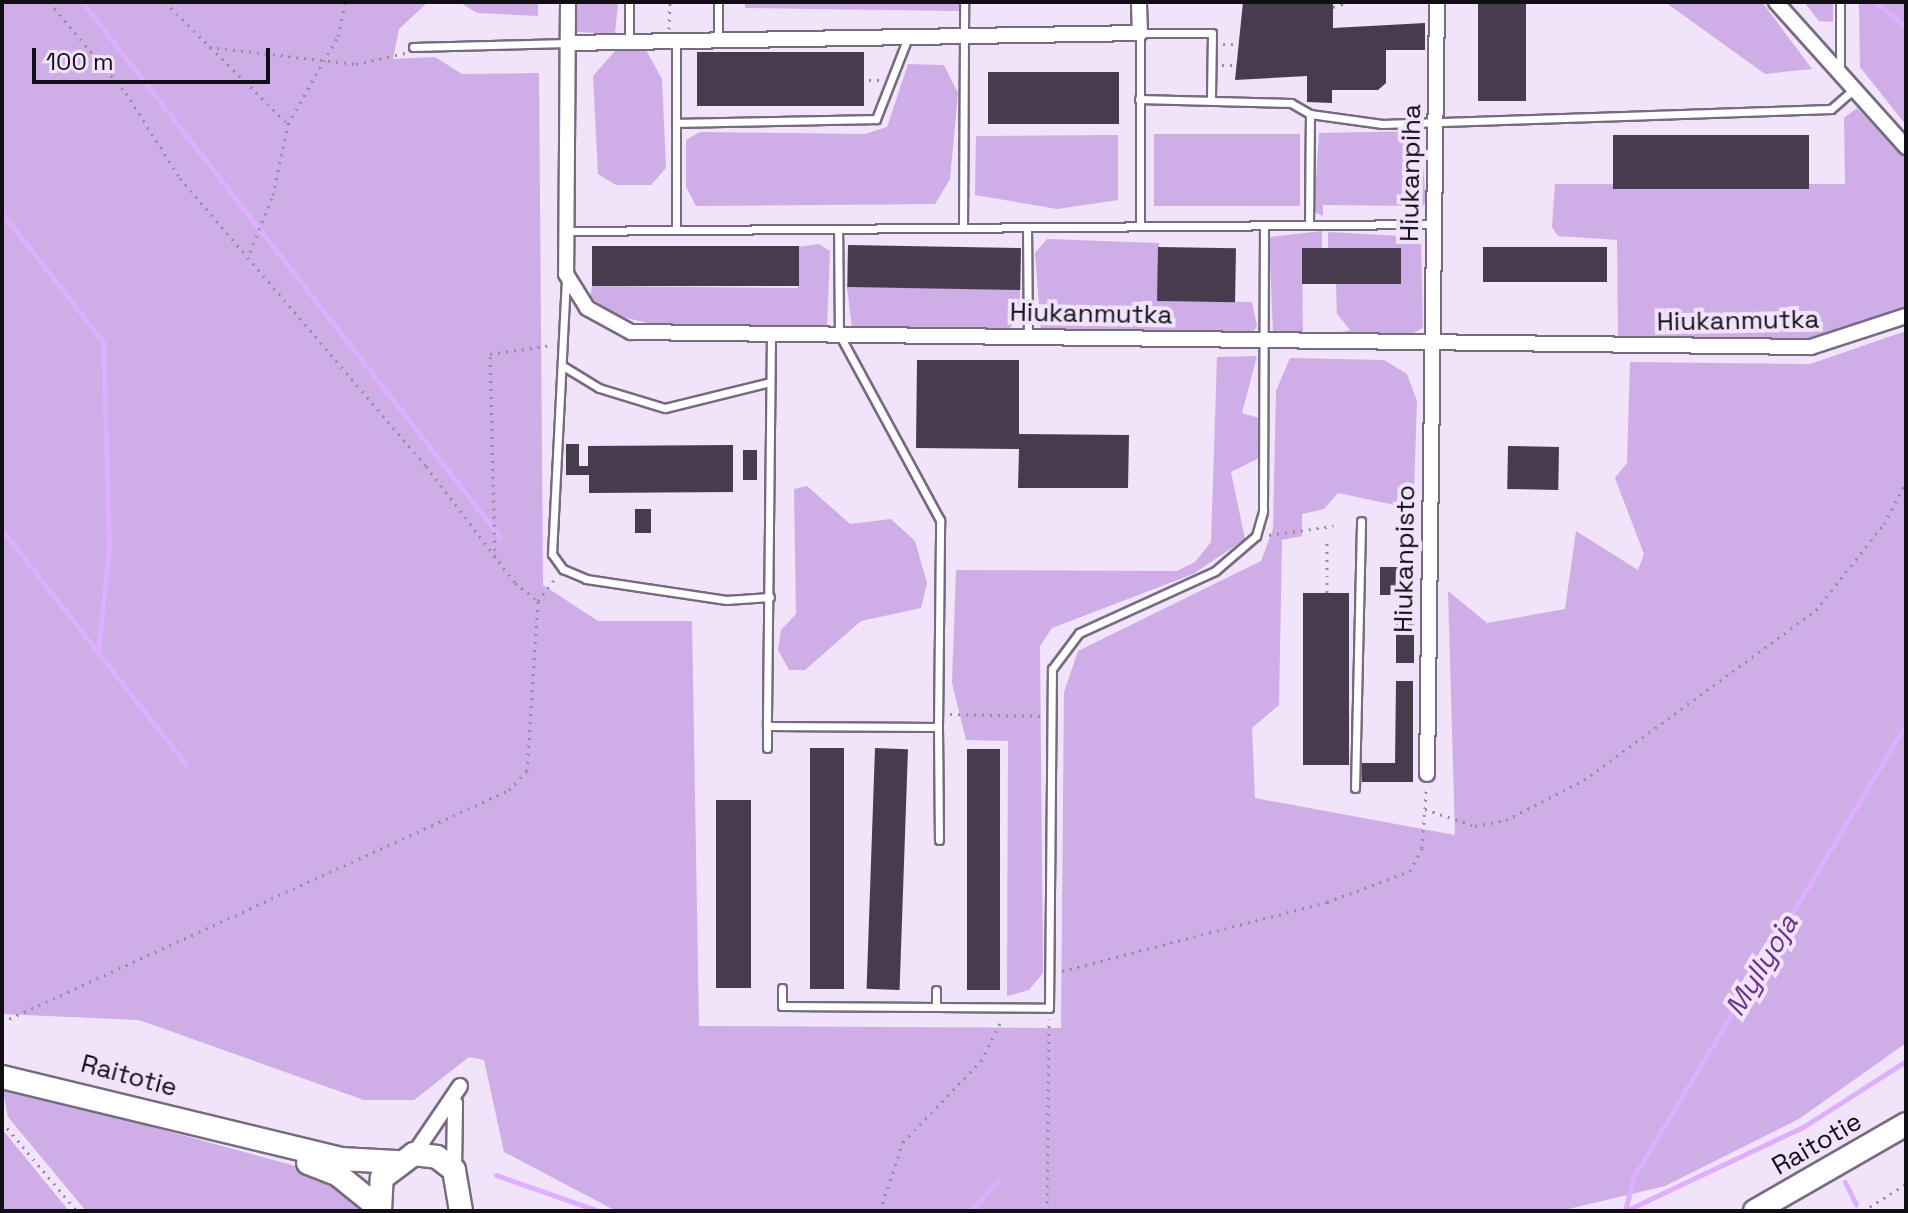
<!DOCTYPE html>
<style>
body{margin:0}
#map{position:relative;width:1908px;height:1213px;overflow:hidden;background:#f0e3fa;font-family:"Space Grotesk",sans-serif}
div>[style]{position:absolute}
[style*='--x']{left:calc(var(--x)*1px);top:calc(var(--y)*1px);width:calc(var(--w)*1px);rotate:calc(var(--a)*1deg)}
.green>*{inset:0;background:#cfade6;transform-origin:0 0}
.stream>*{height:5px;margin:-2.5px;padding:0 2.5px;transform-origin:2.5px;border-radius:2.5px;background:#deaffe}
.building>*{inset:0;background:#473c4e;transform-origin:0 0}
.path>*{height:3px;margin-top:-1.5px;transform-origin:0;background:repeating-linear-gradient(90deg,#968d9d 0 2px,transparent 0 8px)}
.roads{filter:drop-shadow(2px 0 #776b7f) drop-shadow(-2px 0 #776b7f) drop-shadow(0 2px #776b7f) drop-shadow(0 -2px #776b7f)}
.lane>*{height:7px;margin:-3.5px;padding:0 3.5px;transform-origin:3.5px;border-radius:3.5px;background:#fff}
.street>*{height:14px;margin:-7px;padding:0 7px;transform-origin:7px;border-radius:7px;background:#fff}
.primary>*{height:22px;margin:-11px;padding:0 11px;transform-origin:11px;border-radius:11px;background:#fff}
span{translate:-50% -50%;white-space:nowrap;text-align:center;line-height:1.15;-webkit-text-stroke:8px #f0e3fa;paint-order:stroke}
.street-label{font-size:26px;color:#120e15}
.water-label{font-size:28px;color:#6a308b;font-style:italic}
.frame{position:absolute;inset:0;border:4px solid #120e15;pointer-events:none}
.scale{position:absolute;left:32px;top:48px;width:238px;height:36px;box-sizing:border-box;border:4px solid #120e15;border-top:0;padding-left:10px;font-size:24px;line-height:28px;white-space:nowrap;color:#120e15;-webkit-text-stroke:6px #f0e3fa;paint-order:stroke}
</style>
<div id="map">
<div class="green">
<i style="clip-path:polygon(2px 2px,428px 2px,399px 29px,393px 59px,435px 57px,462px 74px,539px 73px,543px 585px,598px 621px,692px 621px,699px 1026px,1061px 1028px,1064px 692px,1078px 651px,1261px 561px,1273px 529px,1276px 391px,1290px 358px,1384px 360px,1407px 374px,1417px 401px,1414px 492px,1404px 507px,1338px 493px,1324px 509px,1302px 514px,1302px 536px,1282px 540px,1279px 705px,1252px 728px,1255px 798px,1455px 835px,1448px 591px,1487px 623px,1565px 609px,1576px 531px,1638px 570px,1644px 554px,1615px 478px,1627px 463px,1630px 362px,1810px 364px,1906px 331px,1906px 1043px,1799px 1119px,1665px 1186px,1560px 1211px,616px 1211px,504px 1152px,484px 1060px,469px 1057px,414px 1100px,364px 1100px,139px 1020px,2px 1014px)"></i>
<i style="clip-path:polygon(459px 2px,538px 2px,538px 16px,477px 13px)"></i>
<i style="clip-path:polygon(573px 2px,618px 2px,615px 34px,577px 32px)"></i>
<i style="clip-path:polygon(745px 2px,960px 2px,960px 11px,745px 8px)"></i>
<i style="clip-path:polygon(1665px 2px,1762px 2px,1812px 69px,1765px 74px)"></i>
<i style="clip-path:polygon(1804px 2px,1833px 2px,1833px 22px,1819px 21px)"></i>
<i style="clip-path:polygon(1859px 2px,1906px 2px,1906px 125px,1860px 67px)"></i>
<i style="clip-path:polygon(646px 50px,662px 79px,666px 168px,651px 185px,616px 185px,598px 174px,593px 76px,615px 51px)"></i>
<i style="clip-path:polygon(908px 64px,944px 65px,958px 93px,950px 179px,935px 204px,696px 206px,686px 187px,686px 140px,700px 132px,865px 134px,887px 127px)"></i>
<i style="clip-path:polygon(1857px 108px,1906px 158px,1906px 306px,1814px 340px,1618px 336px,1617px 240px,1558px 236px,1552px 227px,1555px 184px,1845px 184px,1844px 118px)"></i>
<i style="clip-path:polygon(1420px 131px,1426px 201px,1418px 214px,1415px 206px,1323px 205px,1323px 216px,1314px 212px,1319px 133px)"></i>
<i style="left:1154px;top:134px;width:146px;height:72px"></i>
<i style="clip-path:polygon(1118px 135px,1118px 200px,1057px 209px,975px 195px,976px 136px)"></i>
<i style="clip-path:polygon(1322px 231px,1322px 248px,1302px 248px,1303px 332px,1273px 334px,1269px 237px)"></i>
<i style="clip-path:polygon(1328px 232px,1421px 237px,1423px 328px,1408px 336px,1331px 335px,1350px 330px,1337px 314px,1336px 284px,1401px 284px,1401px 249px,1328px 248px)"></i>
<i style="clip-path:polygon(1047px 239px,1159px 243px,1158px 301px,1252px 302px,1257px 326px,1252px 334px,1041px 331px,1035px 253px)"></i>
<i style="clip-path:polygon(819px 244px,830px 251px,827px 329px,660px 326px,614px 315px,590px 297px,592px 286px,798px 288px,799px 247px)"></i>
<i style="clip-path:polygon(847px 287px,1020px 289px,1020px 317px,1006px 332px,852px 328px)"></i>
<i style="clip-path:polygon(1257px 356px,1242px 413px,1259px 418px,1261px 457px,1231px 472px,1245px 539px,1193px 574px,1052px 628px,1040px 646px,1043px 973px,1029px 990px,1007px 996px,1008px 741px,966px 740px,952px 683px,956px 570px,1177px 571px,1195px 562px,1211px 542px,1217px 357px)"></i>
<i style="clip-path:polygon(807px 486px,850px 524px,891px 519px,915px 541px,927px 583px,921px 608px,861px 621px,805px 670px,789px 670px,778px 650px,781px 630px,796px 614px,794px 489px)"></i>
<i style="clip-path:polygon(2px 1086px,310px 1170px,336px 1180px,371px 1211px,86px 1211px,8px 1117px)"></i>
<i style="clip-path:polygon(2px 1129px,69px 1211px,2px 1211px)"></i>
</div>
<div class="stream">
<i style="--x:82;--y:2;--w:679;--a:52"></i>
<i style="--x:1875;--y:2;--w:40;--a:39"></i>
<i style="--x:2;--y:213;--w:164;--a:51.9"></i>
<i style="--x:103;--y:342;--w:205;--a:88.3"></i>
<i style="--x:109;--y:547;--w:106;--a:96"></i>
<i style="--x:2;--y:530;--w:298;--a:51.9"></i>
<i style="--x:496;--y:1175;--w:109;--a:19.3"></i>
<i style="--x:1845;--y:1182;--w:25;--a:64"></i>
<i style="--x:970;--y:1211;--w:42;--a:-46.9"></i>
<i style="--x:1625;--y:1211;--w:34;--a:-76"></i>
<i style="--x:1633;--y:1178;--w:530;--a:-58.98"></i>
<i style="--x:1625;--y:1211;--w:197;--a:-25.3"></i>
<i style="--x:1803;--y:1127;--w:122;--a:-32.7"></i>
</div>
<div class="building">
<i style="clip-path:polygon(1243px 2px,1333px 2px,1333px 28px,1425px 23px,1425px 50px,1386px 50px,1386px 83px,1378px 90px,1332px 90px,1332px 103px,1307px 102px,1307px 76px,1235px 80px)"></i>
<i style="left:1478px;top:2px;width:48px;height:99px"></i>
<i style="left:697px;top:52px;width:167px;height:54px"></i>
<i style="left:988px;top:72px;width:131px;height:52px"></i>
<i style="left:1613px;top:135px;width:196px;height:54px"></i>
<i style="left:848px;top:245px;width:173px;height:42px;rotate:1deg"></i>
<i style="left:592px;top:246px;width:207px;height:40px"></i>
<i style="left:1158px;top:247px;width:78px;height:54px;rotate:1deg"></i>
<i style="left:1483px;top:247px;width:124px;height:35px"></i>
<i style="left:1302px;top:248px;width:99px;height:36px"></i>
<i style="clip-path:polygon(917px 360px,1019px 360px,1019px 434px,1129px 435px,1128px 488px,1018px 488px,1019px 449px,916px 448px)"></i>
<i style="clip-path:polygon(566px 444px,579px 444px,579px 466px,588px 466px,588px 446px,733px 445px,733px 492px,589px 493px,589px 475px,566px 475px)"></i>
<i style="left:1508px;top:446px;width:51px;height:43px;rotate:1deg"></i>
<i style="left:743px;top:450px;width:14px;height:30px"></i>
<i style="left:635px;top:509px;width:16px;height:24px"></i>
<i style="clip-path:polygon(1380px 567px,1414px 567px,1414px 663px,1396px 663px,1396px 595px,1380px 595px)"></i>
<i style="left:1303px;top:593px;width:46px;height:172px"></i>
<i style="clip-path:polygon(1396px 681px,1413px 681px,1413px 782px,1362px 782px,1361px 763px,1395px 763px)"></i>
<i style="left:810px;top:748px;width:34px;height:241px"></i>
<i style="left:875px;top:748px;width:33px;height:241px;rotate:2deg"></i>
<i style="left:967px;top:749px;width:33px;height:241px"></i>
<i style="left:716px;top:800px;width:35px;height:188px"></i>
</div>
<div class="path">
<i style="--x:49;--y:2;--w:119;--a:49.8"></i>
<i style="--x:126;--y:93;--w:101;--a:57.6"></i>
<i style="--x:180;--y:178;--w:379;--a:49.5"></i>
<i style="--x:426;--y:466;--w:147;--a:52.7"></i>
<i style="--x:515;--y:583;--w:29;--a:38"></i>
<i style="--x:165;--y:2;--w:173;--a:44.8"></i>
<i style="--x:1333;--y:7;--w:17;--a:-17"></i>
<i style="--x:669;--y:29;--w:27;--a:-88"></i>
<i style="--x:1223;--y:44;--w:12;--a:0"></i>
<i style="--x:209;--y:47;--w:148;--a:6.6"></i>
<i style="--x:356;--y:64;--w:50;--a:-12.7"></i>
<i style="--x:1222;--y:65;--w:13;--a:0"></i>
<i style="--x:869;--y:80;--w:11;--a:0"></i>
<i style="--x:250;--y:252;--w:61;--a:-68"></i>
<i style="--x:273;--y:195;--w:73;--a:-78.1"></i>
<i style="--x:288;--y:124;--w:101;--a:-60.4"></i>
<i style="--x:338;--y:36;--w:35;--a:-78"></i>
<i style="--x:1269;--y:535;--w:65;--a:-8"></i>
<i style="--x:495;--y:558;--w:204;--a:-91.4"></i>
<i style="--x:490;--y:354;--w:63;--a:-8.3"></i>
<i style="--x:1327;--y:593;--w:55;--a:-90"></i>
<i style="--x:950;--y:714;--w:92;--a:1.2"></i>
<i style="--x:1425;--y:809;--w:20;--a:-87"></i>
<i style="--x:1062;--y:971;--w:274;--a:-14.6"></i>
<i style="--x:1327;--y:902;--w:89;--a:-20.5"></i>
<i style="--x:1410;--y:871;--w:26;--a:-62"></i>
<i style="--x:1422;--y:848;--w:39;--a:-86"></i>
<i style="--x:1425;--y:809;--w:53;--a:18.8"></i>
<i style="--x:1475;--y:826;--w:32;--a:-11"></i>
<i style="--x:1506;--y:820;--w:88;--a:-27.1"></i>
<i style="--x:1584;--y:780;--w:288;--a:-36.2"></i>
<i style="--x:1816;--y:610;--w:110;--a:-51.7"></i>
<i style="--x:1884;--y:524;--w:47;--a:-62.4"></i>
<i style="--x:2;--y:1022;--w:558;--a:-24.59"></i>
<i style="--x:509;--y:790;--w:26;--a:-47"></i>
<i style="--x:527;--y:771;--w:170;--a:-86.3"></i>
<i style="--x:538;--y:601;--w:30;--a:-53"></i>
<i style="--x:2;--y:1122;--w:116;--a:49.9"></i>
<i style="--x:880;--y:1211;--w:73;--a:-71.6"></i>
<i style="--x:903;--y:1142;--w:112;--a:-46.1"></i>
<i style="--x:981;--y:1061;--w:47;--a:-63.4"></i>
<i style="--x:1047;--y:1211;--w:192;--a:-89.4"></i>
<i style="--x:1863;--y:1211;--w:51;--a:-32.1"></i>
</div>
<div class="roads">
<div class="lane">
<i style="--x:629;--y:2;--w:40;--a:90"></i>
<i style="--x:1840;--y:2;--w:70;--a:90"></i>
<i style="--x:718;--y:39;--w:37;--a:-90"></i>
<i style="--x:676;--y:40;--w:190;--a:90"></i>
<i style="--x:413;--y:47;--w:155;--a:-1.5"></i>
<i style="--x:1139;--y:99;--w:152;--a:1.5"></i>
<i style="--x:1291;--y:103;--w:22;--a:30"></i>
<i style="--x:1310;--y:114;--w:73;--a:7.9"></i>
<i style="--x:1382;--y:124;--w:449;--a:-1.9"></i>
<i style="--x:1831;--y:109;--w:30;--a:-41"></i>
<i style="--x:676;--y:123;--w:200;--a:-1.1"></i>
<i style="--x:876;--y:119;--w:90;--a:-68.6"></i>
<i style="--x:1309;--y:225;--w:111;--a:-89.5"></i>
<i style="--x:1140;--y:226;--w:193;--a:-90"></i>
<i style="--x:1140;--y:33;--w:72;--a:0"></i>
<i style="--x:1212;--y:33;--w:67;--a:90.9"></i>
<i style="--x:1027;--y:227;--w:110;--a:89.5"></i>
<i style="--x:963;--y:228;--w:226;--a:-89.7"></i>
<i style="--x:566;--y:231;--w:868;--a:-0.46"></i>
<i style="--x:566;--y:278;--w:276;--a:92.9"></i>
<i style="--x:552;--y:554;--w:19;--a:54"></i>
<i style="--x:563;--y:569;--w:25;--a:23"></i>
<i style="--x:586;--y:579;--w:142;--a:8.5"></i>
<i style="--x:726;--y:600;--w:44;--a:-3.9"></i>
<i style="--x:771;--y:335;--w:391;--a:90.6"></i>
<i style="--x:767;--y:726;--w:171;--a:0.3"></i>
<i style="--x:938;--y:727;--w:207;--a:-89.4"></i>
<i style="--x:940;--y:520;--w:212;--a:-118.5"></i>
<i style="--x:839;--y:334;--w:105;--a:-90.5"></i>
<i style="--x:563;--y:366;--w:42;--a:31.4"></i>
<i style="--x:599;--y:388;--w:69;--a:16.9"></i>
<i style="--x:665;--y:408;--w:108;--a:-13.9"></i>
<i style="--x:767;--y:726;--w:22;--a:90"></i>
<i style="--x:938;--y:727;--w:113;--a:89.5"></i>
<i style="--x:1355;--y:788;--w:267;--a:-88.7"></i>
<i style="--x:782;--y:988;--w:18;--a:90"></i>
<i style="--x:782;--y:1006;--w:267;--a:0.4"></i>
<i style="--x:1049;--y:1008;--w:339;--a:-89.5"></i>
<i style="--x:1052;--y:669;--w:45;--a:-53.1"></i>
<i style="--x:1079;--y:633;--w:149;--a:-24.5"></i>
<i style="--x:1215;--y:571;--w:54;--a:-40.5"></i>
<i style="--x:1256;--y:536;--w:26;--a:-74"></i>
<i style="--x:1263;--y:511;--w:285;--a:-89.8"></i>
<i style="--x:936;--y:1006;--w:16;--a:-90"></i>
</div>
<div class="street">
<i style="--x:568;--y:2;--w:272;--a:90.4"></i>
<i style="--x:566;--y:274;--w:40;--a:58"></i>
<i style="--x:587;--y:308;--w:50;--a:28.6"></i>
<i style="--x:631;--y:332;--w:1180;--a:0.73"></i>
<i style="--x:1811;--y:347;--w:100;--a:-18.1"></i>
<i style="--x:1776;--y:2;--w:195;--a:48.1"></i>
<i style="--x:568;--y:43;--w:572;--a:-1"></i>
<i style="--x:1140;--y:33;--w:31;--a:-92"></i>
<i style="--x:1427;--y:774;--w:772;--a:-89.26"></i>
<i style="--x:414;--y:1154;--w:82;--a:-55.9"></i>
<i style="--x:454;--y:1170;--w:67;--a:-89.1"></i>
</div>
<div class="primary">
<i style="--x:2;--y:1077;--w:349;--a:13.6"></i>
<i style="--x:341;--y:1159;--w:55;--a:3.1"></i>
<i style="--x:308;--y:1163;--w:31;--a:21"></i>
<i style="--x:337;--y:1174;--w:54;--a:39"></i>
<i style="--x:380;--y:1211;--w:33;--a:-87"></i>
<i style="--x:382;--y:1178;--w:40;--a:-37"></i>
<i style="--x:414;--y:1154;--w:23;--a:7"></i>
<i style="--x:437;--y:1157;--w:21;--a:37"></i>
<i style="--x:454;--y:1170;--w:42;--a:80.3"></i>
<i style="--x:1755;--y:1211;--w:174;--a:-29.9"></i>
</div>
</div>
<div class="street-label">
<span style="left:1411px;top:173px;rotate:-89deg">Hiukanpiha</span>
<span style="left:1091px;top:314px;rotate:1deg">Hiukanmutka</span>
<span style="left:1738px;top:321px;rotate:-1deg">Hiukanmutka</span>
<span style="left:1405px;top:559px;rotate:-89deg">Hiukanpisto</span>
<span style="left:129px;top:1076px;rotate:15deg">Raitotie</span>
<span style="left:1817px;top:1144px;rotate:-30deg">Raitotie</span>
</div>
<div class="water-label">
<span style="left:1761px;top:965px;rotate:-59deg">Myllyoja</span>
</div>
<div class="frame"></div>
<div class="scale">100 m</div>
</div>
